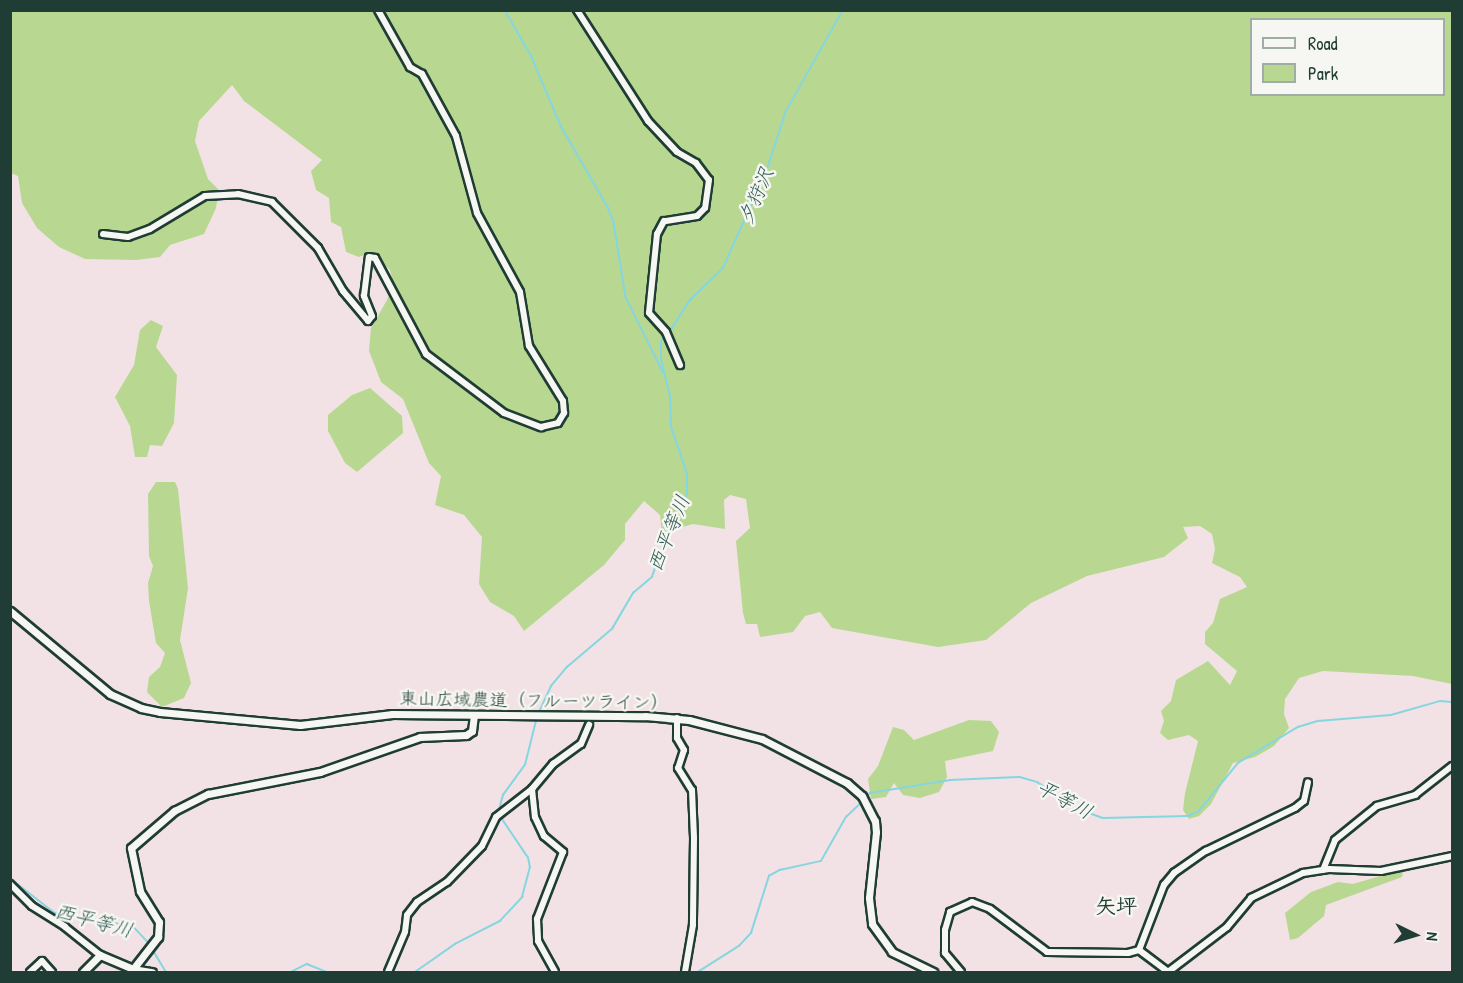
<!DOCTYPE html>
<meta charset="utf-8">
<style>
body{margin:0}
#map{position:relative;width:1463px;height:983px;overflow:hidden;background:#f2e2e5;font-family:"Patrick Hand","Klee One",sans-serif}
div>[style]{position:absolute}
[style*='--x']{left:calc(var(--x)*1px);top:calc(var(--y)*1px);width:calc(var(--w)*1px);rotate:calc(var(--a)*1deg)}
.green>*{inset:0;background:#b8d891}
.stream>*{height:1.5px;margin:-0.75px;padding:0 0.75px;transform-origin:0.75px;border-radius:0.75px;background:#85d6df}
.roads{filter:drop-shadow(2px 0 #1f3d34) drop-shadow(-2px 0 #1f3d34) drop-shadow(0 2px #1f3d34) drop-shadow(0 -2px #1f3d34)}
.minor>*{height:6px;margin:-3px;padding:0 3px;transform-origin:3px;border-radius:3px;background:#f6f6f2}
.tertiary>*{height:7px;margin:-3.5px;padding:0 3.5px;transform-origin:3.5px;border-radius:3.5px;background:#f6f6f2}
span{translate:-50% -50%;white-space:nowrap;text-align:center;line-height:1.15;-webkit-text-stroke:5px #f6f6f2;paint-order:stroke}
.street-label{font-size:18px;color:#1f3d34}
.water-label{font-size:20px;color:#335c56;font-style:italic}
.quarter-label{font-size:21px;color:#1f3d34;font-weight:700}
.frame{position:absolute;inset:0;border:12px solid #1f3d34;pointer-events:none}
.legend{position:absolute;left:1250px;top:18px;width:195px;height:78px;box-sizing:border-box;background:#f6f6f2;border:2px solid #a0aca6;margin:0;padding:8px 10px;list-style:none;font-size:18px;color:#1f3d34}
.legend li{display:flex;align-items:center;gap:12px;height:30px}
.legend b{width:30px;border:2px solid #a0aca6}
.north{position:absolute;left:1385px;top:905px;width:60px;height:60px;-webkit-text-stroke:4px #f6f6f2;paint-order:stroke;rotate:95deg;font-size:16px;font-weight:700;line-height:24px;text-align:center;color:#1f3d34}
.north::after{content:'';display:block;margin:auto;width:21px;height:27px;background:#1f3d34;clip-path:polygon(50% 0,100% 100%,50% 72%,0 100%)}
</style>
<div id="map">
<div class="green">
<i style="clip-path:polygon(evenodd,11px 11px,1452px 11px,1452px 684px,1413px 676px,1323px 671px,1299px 678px,1285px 699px,1284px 714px,1289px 728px,1274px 746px,1255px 757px,1233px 763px,1211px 804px,1199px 816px,1189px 819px,1183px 810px,1185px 793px,1198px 741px,1189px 735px,1168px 740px,1160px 733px,1164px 721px,1161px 711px,1171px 701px,1176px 680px,1208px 661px,1230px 685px,1237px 671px,1205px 644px,1205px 632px,1213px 623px,1220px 599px,1247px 587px,1240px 577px,1212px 563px,1215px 549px,1212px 534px,1200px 526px,1183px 527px,1188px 538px,1164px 557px,1087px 576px,1031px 603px,986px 640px,938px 647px,832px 628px,820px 612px,805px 616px,793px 632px,760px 637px,757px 624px,746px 624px,743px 613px,736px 541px,750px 528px,746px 499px,730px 495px,724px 500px,725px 529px,693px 524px,662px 533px,660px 515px,644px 501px,625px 524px,625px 540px,604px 565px,524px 631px,514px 616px,490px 602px,479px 584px,482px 537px,464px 515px,435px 505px,441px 476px,429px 463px,403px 399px,381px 382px,369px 351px,371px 328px,387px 300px,393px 282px,390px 270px,371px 252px,359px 257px,346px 252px,341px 227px,331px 222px,329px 198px,316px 190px,311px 171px,322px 160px,244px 101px,232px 85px,199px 121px,195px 141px,208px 179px,219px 190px,216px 208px,204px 234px,170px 245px,160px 257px,136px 260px,85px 259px,59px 247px,37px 228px,22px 203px,18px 176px,11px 173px,11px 11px,1252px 20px,1444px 20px,1444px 94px,1252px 94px,1252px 20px)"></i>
<i style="clip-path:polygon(151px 320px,163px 326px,156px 347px,177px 375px,174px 423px,162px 446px,150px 445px,147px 457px,135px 457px,130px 426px,115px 397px,134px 365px,140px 330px)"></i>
<i style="clip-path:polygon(370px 388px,402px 416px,403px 433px,357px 472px,345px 463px,328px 431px,328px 415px,352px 395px)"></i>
<i style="clip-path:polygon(156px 482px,175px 482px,178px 489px,188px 588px,180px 640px,191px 683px,184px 698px,162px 707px,147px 692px,149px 677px,160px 667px,165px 653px,156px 643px,149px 601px,148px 583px,153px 566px,149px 556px,148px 494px)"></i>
<i style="clip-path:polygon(969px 720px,991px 721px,999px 732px,993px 751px,945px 761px,947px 777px,939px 792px,920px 798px,903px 795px,894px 783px,886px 797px,871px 799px,868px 779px,878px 766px,893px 727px,904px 730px,914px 740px)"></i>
<i style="clip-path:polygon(1397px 871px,1403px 872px,1402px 877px,1326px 905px,1324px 916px,1298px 938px,1290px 940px,1285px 913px,1311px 892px,1338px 882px,1353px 884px)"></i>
</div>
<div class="stream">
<i style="--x:505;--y:10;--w:54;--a:60.1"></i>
<i style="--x:532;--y:57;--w:75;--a:67.2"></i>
<i style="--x:561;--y:126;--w:94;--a:59.9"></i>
<i style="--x:608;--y:207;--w:17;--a:69"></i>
<i style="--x:614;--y:223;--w:75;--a:80.8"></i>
<i style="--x:626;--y:297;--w:84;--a:63.7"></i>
<i style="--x:669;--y:333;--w:39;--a:-58"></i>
<i style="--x:690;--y:300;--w:46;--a:-44.1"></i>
<i style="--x:723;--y:268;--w:108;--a:-66"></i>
<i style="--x:767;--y:169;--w:61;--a:-71.9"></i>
<i style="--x:786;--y:111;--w:116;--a:-60.6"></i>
<i style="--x:539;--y:712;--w:29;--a:-65"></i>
<i style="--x:551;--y:686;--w:25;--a:-50"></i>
<i style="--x:567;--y:667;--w:59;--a:-40.2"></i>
<i style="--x:612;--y:629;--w:42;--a:-59.7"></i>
<i style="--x:633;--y:593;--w:25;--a:-40"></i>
<i style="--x:652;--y:577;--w:51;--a:-71.6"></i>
<i style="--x:668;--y:529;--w:39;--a:-61"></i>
<i style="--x:687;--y:495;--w:21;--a:-90"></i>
<i style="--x:687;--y:474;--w:50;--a:-108.8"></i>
<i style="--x:671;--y:427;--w:31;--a:-92"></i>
<i style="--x:670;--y:396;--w:36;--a:-104"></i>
<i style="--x:661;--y:361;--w:20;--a:-90"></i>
<i style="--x:661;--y:341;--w:7;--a:-45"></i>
<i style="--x:865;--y:799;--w:8;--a:-50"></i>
<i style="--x:870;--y:793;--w:81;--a:-9.2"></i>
<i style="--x:950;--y:780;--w:70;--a:-2.5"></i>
<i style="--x:1020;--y:777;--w:18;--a:16"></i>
<i style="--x:1037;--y:782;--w:52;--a:32.5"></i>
<i style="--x:1081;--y:810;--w:23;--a:20"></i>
<i style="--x:1103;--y:818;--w:85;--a:-1.3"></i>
<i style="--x:1188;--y:816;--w:12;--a:-24"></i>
<i style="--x:1199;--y:811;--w:62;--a:-50.9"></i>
<i style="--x:1238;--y:763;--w:70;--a:-31"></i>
<i style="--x:1298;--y:727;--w:21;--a:-17"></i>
<i style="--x:1318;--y:721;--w:73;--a:-4.7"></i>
<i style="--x:1391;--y:715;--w:51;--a:-15.9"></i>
<i style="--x:1440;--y:701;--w:12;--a:5"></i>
<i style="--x:499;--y:810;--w:16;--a:-75"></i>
<i style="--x:503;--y:795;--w:37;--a:-54"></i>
<i style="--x:525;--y:765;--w:49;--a:-76"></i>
<i style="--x:10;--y:878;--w:57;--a:37.9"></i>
<i style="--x:55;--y:913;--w:79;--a:9.5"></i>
<i style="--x:133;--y:926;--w:23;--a:47"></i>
<i style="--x:153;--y:950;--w:26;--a:59"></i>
<i style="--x:291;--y:972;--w:18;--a:-27"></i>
<i style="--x:307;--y:964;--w:22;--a:22"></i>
<i style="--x:415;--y:972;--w:49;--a:-35"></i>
<i style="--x:455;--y:944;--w:51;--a:-27.1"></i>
<i style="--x:500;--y:921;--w:33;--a:-47"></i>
<i style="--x:522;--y:897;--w:30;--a:-75"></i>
<i style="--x:530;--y:868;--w:10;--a:-101"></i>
<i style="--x:528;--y:858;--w:48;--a:-124"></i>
<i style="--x:698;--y:972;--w:49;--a:-32.4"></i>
<i style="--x:739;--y:946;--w:18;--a:-47"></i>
<i style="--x:751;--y:933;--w:60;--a:-72.5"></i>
<i style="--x:769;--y:876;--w:13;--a:-29"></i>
<i style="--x:780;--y:870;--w:42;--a:-12.4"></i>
<i style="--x:821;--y:861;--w:51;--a:-60.4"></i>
<i style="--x:846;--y:817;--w:22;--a:-43"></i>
</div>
<div class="roads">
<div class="minor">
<i style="--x:577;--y:10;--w:132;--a:57.4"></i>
<i style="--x:648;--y:121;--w:42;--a:46.9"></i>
<i style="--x:677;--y:152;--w:22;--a:30"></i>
<i style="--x:696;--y:163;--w:21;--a:53"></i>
<i style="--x:709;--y:180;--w:28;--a:98"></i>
<i style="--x:705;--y:208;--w:11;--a:135"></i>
<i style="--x:697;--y:216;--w:33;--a:171"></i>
<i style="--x:664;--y:221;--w:15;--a:118"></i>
<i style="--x:657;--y:234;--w:79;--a:95.8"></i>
<i style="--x:649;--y:313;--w:25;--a:48"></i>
<i style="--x:666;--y:332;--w:36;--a:67"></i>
<i style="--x:103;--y:234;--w:25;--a:7"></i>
<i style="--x:128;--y:237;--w:23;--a:-20"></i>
<i style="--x:150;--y:229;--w:64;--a:-31"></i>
<i style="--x:205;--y:196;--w:33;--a:-3"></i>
<i style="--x:238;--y:194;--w:35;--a:13"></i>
<i style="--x:272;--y:202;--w:65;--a:45"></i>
<i style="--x:318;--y:248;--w:50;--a:59.8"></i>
<i style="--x:343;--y:291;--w:39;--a:50"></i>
<i style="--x:368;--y:321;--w:6;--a:-51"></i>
<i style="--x:372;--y:316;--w:22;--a:-112"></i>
<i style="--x:364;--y:296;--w:39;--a:-83"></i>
<i style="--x:369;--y:257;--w:6;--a:9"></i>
<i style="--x:375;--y:258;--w:109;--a:62"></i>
<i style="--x:426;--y:354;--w:98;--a:37.1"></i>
<i style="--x:504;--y:413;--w:40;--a:21"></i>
<i style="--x:541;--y:427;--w:17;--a:-13"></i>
<i style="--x:558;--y:423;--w:12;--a:-59"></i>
<i style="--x:564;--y:413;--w:12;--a:-95"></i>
<i style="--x:563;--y:401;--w:65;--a:-121.7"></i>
<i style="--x:529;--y:346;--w:55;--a:-99.5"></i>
<i style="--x:520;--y:292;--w:90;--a:-118.6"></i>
<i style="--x:477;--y:213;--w:80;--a:-105.3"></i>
<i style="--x:456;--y:136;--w:71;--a:-118.7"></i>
<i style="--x:422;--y:74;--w:14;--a:-150"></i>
<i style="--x:410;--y:67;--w:65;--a:-119.3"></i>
<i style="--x:677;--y:718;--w:20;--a:90"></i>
<i style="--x:677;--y:738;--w:14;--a:60"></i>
<i style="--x:684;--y:750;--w:19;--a:108"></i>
<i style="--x:678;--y:768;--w:26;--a:58"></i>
<i style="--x:692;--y:790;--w:48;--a:87.6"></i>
<i style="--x:694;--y:838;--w:87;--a:90.7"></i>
<i style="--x:693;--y:925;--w:48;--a:99.7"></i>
<i style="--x:532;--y:789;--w:28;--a:84"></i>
<i style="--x:535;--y:817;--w:21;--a:65"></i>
<i style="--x:544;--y:836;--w:25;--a:40"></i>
<i style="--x:563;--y:852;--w:72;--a:111.2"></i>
<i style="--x:537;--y:919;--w:22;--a:87"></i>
<i style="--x:538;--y:941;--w:35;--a:61"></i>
<i style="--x:1323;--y:870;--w:32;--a:-68"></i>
<i style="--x:1335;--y:840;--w:54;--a:-39"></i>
<i style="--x:1377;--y:806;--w:40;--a:-16"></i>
<i style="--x:1415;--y:795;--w:47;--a:-38.1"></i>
<i style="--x:10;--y:884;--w:31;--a:45"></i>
<i style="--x:32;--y:906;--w:39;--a:32"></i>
<i style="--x:65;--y:927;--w:45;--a:38.7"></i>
<i style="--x:1139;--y:950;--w:70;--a:-69"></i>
<i style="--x:1164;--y:885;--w:16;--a:-50"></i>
<i style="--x:1174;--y:873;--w:39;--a:-35"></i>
<i style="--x:1206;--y:851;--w:99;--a:-25.8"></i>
<i style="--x:1295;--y:808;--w:11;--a:-38"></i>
<i style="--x:1304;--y:801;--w:19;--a:-78"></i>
<i style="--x:133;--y:969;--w:20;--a:9"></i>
<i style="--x:30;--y:972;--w:16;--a:-43"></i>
<i style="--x:42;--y:961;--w:15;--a:48"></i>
<i style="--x:388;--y:972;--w:43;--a:-67"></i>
<i style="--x:405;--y:932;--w:17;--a:-83"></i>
<i style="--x:407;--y:915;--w:16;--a:-52"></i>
<i style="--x:417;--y:902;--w:36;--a:-34"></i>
<i style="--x:447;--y:882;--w:50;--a:-45.8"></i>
<i style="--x:482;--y:846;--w:32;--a:-64"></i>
<i style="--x:496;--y:817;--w:46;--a:-37.9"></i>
<i style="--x:532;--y:789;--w:33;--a:-50"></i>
<i style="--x:553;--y:764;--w:34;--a:-36"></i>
<i style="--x:581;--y:744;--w:21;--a:-67"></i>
<i style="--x:961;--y:972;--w:25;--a:-130"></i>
<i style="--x:945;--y:953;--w:23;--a:-90"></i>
<i style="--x:945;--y:930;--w:19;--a:-74"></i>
<i style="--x:950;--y:912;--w:24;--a:-24"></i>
<i style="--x:972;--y:902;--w:19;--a:21"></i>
<i style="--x:990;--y:909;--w:71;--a:37"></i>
<i style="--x:1047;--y:952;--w:81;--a:0.7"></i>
<i style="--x:1128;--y:953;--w:11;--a:-15"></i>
<i style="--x:1139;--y:950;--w:36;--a:37"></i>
<i style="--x:1168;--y:972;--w:74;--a:-37.3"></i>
<i style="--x:1227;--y:927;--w:38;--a:-50"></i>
<i style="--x:1251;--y:898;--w:58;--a:-25.7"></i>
<i style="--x:1303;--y:873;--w:26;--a:-9"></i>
<i style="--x:1329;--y:869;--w:52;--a:2.2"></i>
<i style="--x:1381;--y:871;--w:73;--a:-11.9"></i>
</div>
<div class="tertiary">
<i style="--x:10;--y:611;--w:130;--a:39.7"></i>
<i style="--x:110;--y:694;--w:34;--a:24"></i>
<i style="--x:141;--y:708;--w:19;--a:12"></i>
<i style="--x:160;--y:712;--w:141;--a:5.3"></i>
<i style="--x:300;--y:725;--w:93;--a:-6.8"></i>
<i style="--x:392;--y:714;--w:253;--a:0.5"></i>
<i style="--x:645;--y:716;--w:44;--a:5.2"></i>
<i style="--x:689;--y:720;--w:75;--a:14.6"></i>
<i style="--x:762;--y:739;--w:96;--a:27.4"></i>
<i style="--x:847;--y:783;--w:20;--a:41"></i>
<i style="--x:862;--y:796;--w:28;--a:63"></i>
<i style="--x:875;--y:821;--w:11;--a:85"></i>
<i style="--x:876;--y:832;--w:66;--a:96.1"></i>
<i style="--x:869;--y:898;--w:26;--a:83"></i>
<i style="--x:872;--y:924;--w:34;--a:54"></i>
<i style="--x:892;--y:952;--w:46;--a:26"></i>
<i style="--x:83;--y:972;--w:24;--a:-45"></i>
<i style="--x:100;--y:955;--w:36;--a:23"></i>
<i style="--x:133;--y:969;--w:41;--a:-52"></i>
<i style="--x:158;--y:937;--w:15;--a:-86"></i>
<i style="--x:159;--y:922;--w:36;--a:-122"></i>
<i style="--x:140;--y:891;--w:44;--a:-101.8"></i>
<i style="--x:131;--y:848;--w:57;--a:-40.7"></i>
<i style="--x:174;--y:811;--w:38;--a:-27"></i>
<i style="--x:208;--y:794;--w:114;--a:-11.1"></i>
<i style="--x:320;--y:772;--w:106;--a:-19.3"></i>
<i style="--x:420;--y:737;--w:46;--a:-2.5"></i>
<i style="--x:466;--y:735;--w:7;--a:-34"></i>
<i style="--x:472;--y:731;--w:16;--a:-83"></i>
</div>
</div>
<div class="street-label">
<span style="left:534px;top:701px;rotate:1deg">東山広域農道（フルーツライン）</span>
</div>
<div class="water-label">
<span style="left:755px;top:196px;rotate:-67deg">夕狩沢</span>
<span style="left:668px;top:533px;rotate:-68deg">西平等川</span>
<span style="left:1065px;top:799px;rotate:28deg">平等川</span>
<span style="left:94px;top:920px;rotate:15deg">西平等川</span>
</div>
<div class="quarter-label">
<span style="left:1116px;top:906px">矢坪</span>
</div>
<div class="frame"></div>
<ul class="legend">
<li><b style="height:8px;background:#f6f6f2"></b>Road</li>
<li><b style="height:16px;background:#b8d891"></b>Park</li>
</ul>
<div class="north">N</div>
</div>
